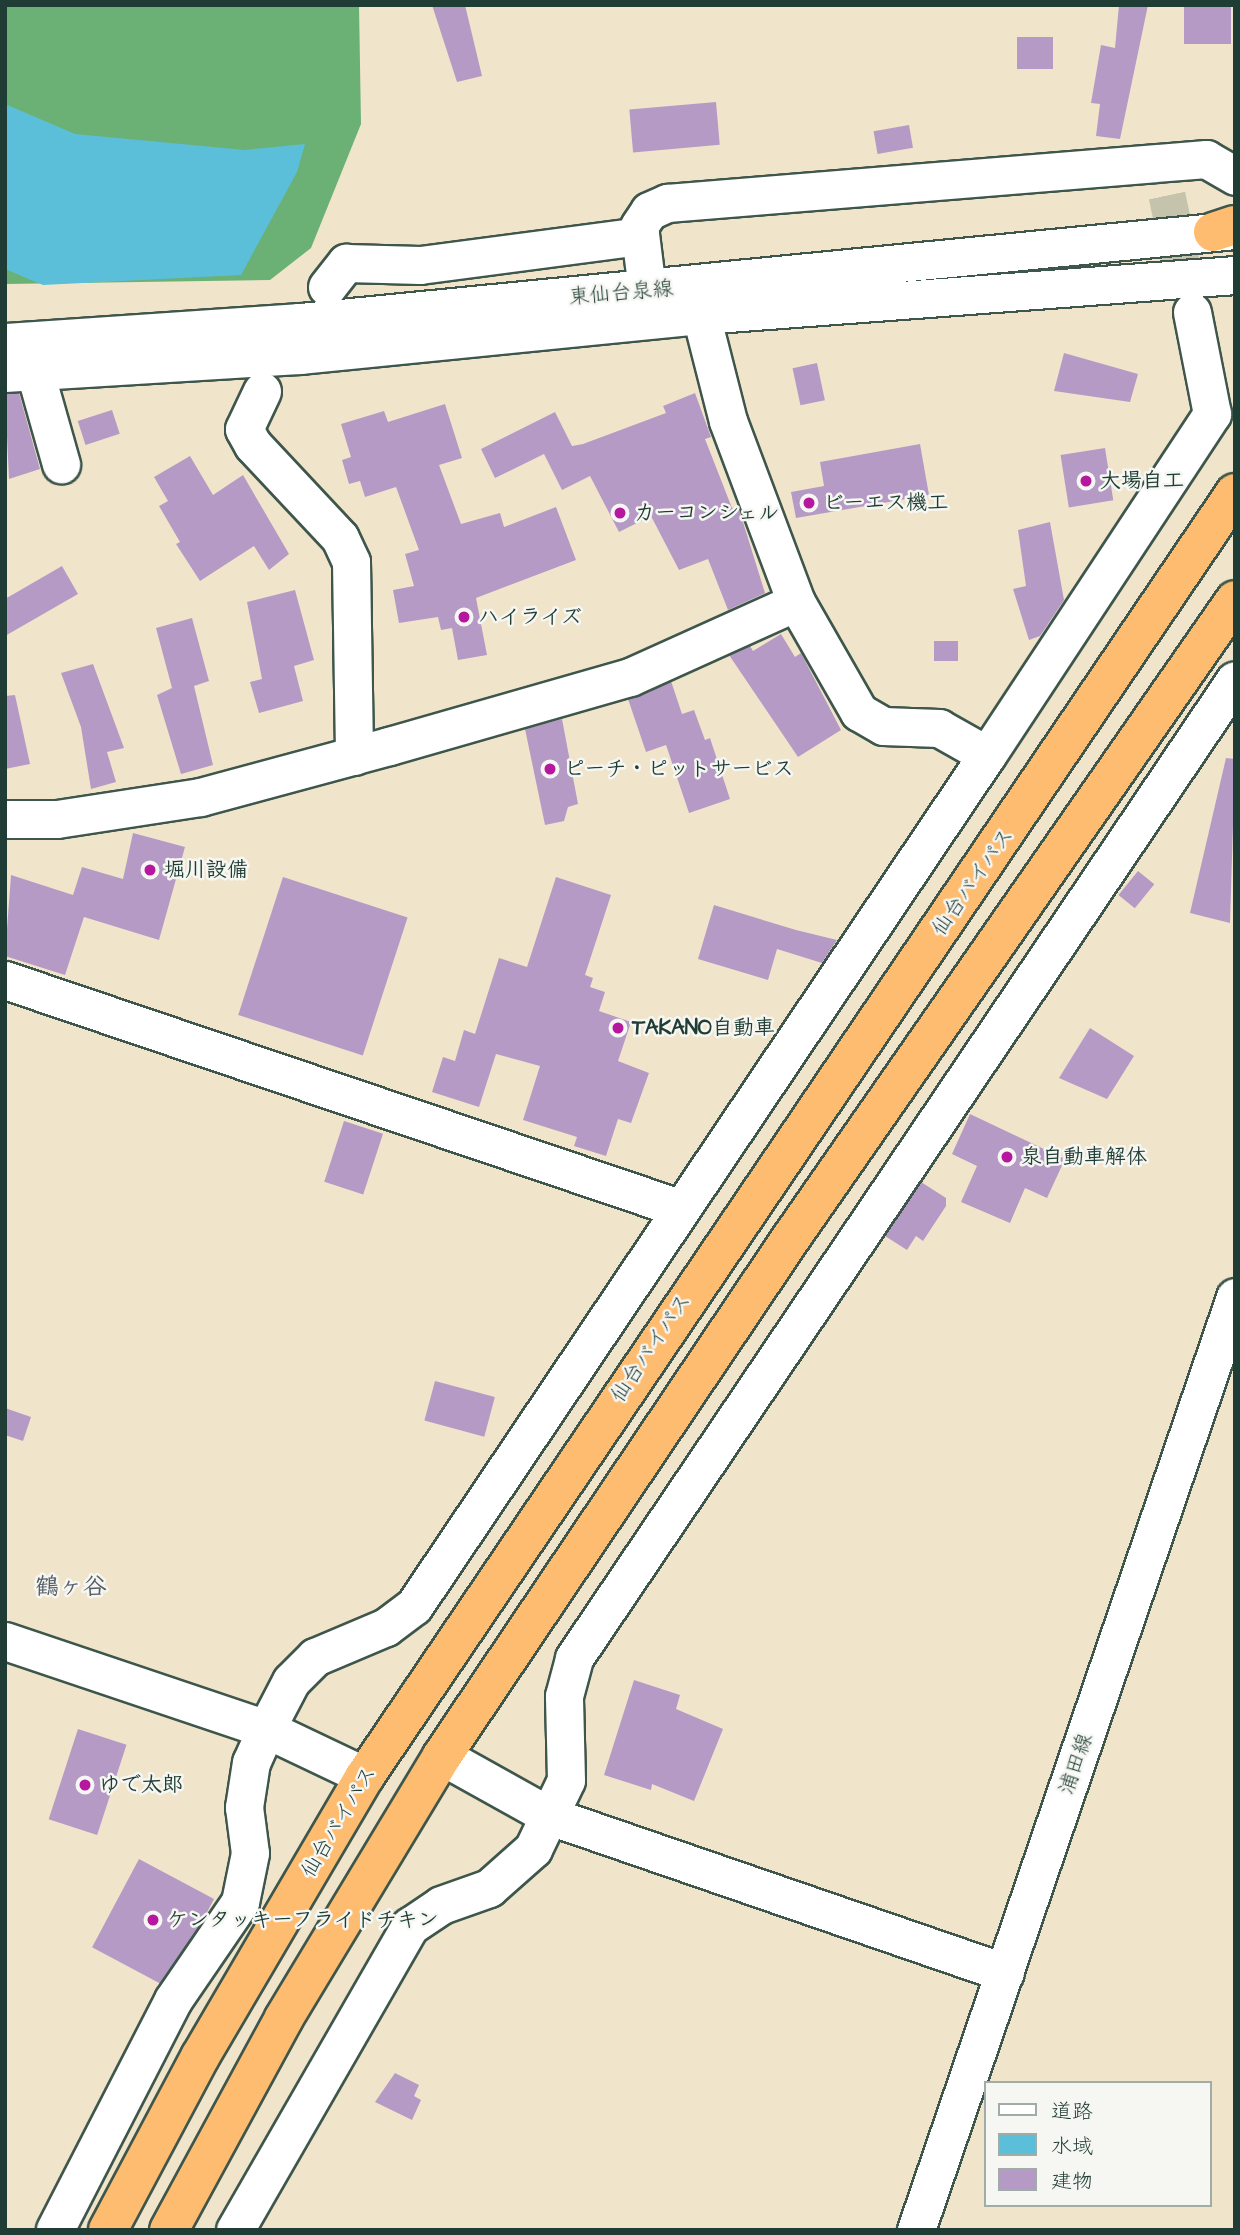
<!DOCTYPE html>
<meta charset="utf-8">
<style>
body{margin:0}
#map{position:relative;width:1240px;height:2235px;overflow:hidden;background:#f0e5cb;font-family:"Architects Daughter","Klee One",sans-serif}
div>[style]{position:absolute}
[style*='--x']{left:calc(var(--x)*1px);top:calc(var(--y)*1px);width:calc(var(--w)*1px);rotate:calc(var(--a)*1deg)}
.forest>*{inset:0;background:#6bb074}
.water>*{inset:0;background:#5cbfda}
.building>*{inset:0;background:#b69ac6;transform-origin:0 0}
.minor-tunnel>*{height:37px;margin-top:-18.5px;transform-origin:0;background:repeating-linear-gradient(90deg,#c6c3ad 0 37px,transparent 0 55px)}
.roads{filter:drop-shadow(2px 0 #3e564b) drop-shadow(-2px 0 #3e564b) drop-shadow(0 2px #3e564b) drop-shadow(0 -2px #3e564b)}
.minor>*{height:37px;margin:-18.5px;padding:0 18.5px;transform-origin:18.5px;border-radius:18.5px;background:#fff}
.highway>*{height:38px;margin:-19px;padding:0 19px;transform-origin:19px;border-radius:19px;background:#febc70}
.dots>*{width:19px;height:19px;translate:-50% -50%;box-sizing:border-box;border:4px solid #f6f6f2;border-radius:50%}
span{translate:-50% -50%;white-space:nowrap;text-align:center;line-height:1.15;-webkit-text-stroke:5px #f6f6f2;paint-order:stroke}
.street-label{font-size:21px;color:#1f3d34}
.poi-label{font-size:21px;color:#1f3d34;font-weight:700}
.left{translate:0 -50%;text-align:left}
.quarter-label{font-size:24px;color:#545e67;font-weight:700}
.frame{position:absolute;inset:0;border:7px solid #1f3d34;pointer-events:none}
.legend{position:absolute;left:984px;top:2081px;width:228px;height:126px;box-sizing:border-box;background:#f6f6f2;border:2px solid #a0aca6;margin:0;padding:9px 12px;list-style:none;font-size:21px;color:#1f3d34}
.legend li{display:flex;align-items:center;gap:14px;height:35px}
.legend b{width:35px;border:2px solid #a0aca6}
</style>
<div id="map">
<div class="forest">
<i style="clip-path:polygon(5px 5px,359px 5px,361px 124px,311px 248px,270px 280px,5px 284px)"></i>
</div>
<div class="water">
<i style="clip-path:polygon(5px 104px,75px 134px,245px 150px,305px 144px,297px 172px,241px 275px,43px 285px,5px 269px)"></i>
</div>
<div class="building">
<i style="clip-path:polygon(432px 5px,465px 5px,482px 76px,457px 82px)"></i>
<i style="clip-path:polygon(1119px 5px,1148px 5px,1120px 139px,1096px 136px,1100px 104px,1091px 103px,1101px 45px,1115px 48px)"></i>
<i style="left:1184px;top:5px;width:47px;height:39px"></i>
<i style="left:1017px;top:37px;width:36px;height:32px"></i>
<i style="left:716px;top:102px;width:43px;height:87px;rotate:85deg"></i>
<i style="left:909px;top:125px;width:23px;height:36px;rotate:80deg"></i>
<i style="clip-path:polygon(1064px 353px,1138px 374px,1130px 402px,1054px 391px)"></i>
<i style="left:817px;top:363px;width:38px;height:25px;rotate:78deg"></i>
<i style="clip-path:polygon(19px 393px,40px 469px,9px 479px,5px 394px)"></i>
<i style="clip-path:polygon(695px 393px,711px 437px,705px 439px,732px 508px,738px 506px,765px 593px,728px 610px,708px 559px,679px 570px,651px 516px,619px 532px,590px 476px,562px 490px,544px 454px,495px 478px,481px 449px,555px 412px,572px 446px,583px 444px,666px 413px,663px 406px)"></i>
<i style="clip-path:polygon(445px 404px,462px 458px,439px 465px,461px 524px,500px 513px,504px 527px,556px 507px,576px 560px,476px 598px,487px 655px,458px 660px,452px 628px,441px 630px,438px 617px,399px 623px,393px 590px,414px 586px,405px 554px,419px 550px,396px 487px,365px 497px,360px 481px,349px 484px,342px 460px,351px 457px,341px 424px,384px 411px,388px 422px)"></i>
<i style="left:112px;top:410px;width:25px;height:36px;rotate:72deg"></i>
<i style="clip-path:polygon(920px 444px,929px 495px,796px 518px,791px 492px,824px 486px,820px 462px)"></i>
<i style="left:1105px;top:448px;width:53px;height:45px;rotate:81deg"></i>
<i style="clip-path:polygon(190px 456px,213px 495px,243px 475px,289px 554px,269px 570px,254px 546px,200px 581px,176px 544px,180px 542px,159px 506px,168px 501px,154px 477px)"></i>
<i style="clip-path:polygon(1050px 522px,1064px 600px,1040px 636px,1029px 640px,1013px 589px,1026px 586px,1018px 530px)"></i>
<i style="clip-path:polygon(62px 566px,78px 594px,5px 636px,5px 599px)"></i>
<i style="clip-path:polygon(295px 590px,314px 660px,294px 666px,303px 701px,259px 713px,250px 682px,262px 679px,247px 602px)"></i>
<i style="clip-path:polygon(192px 618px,209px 681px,194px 686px,213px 765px,181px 774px,157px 695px,172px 688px,156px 628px)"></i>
<i style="clip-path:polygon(781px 634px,795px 657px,801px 653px,841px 730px,798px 757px,729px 655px,750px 646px,753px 651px)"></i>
<i style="left:934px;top:641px;width:24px;height:20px"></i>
<i style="clip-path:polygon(93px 664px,124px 748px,107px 752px,116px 782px,91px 789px,81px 727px,61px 673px)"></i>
<i style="clip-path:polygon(671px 681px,682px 714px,694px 710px,705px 740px,710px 738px,730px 799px,689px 813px,666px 745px,646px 752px,628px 699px)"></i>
<i style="clip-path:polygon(15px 695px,30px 764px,5px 769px,5px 696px)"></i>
<i style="clip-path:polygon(562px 719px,578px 804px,568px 807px,564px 821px,545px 825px,525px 729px)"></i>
<i style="clip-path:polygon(1226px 758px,1235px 759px,1230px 923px,1190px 913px)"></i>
<i style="clip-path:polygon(133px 833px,185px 847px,159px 940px,84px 917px,65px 975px,5px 956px,11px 875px,73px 895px,82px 867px,123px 879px)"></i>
<i style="left:1138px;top:871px;width:21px;height:31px;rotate:39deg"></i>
<i style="left:283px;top:877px;width:131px;height:145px;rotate:18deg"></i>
<i style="clip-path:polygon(556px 877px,611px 895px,585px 975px,593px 978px,590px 987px,605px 992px,599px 1011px,631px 1022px,618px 1061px,649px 1073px,631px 1123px,618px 1119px,606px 1156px,574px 1146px,577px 1137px,523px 1120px,540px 1066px,496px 1054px,479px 1107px,432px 1092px,443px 1057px,455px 1061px,464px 1030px,475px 1034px,499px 958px,527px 967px)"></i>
<i style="clip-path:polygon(714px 905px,796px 930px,837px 940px,822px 963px,777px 949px,768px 980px,698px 959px)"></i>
<i style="clip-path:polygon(1090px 1028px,1134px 1056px,1107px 1099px,1059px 1078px)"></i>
<i style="clip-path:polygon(970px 1114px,1065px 1159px,1047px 1198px,1025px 1188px,1010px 1223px,961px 1202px,977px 1166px,952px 1154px)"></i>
<i style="left:344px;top:1121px;width:41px;height:64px;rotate:18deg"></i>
<i style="clip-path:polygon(921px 1182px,946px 1198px,946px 1206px,923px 1241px,916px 1236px,907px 1250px,885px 1236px)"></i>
<i style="left:435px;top:1381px;width:62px;height:41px;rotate:15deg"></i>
<i style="clip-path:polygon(5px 1408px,31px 1417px,23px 1441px,5px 1435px)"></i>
<i style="clip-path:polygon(634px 1680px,680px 1695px,676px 1709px,723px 1729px,694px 1801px,652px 1784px,651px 1790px,604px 1775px)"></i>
<i style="left:78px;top:1729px;width:51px;height:95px;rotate:18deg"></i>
<i style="left:139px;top:1859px;width:85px;height:100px;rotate:28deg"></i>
<i style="clip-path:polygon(395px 2073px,419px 2085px,414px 2096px,421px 2100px,412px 2120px,375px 2102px)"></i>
</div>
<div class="minor-tunnel">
<i style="--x:1167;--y:195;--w:116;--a:78"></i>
</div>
<div class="roads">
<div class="minor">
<i style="--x:327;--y:287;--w:31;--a:-52"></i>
<i style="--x:346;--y:263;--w:74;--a:1.5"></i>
<i style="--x:420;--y:265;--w:222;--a:-7.5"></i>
<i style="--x:647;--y:290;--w:64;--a:-97.1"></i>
<i style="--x:639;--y:226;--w:18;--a:-56"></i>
<i style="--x:649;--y:211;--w:20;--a:-24"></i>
<i style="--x:667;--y:203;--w:541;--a:-4.67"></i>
<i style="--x:1206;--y:159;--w:34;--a:30"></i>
<i style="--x:5;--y:342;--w:296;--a:-3.9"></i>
<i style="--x:300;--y:322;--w:940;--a:-5.62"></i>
<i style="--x:35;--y:372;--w:96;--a:74.2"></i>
<i style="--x:5;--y:373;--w:296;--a:-3.5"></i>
<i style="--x:300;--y:355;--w:403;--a:-5.7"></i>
<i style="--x:701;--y:315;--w:535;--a:-4.28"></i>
<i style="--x:262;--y:391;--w:42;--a:115.3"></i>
<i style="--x:244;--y:429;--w:18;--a:61"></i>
<i style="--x:253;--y:445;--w:127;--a:46.9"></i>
<i style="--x:340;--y:538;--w:26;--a:65"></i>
<i style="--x:351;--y:562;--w:194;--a:89.1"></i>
<i style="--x:796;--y:602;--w:127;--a:60.2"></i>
<i style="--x:859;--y:712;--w:28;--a:30"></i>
<i style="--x:883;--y:726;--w:56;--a:2"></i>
<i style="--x:939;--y:728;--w:55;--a:29.4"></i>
<i style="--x:987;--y:755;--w:409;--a:-56.6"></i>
<i style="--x:1212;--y:414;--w:104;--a:-101.1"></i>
<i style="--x:5;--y:819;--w:52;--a:0"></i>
<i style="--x:57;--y:819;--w:145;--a:-8.7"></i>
<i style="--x:200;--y:797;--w:196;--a:-15.1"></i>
<i style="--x:389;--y:746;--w:251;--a:-16"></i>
<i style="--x:630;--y:677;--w:182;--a:-24.3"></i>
<i style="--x:796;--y:602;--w:193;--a:-110.6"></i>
<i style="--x:728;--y:421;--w:109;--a:-104.3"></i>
<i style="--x:5;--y:980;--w:712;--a:18.69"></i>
<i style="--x:5;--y:1641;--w:275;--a:18.6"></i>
<i style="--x:266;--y:1729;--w:36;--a:114"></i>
<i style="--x:251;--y:1762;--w:46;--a:98.8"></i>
<i style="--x:244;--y:1807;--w:46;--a:82.6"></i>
<i style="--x:250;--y:1853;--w:50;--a:101.5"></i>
<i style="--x:240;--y:1902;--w:119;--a:124.4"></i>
<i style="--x:173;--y:2000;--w:259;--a:117.2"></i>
<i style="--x:442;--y:1756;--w:124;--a:29.1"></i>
<i style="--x:550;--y:1816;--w:481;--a:19"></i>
<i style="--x:365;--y:1776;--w:110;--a:-154.6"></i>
<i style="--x:266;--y:1729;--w:54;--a:-62.5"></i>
<i style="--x:291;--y:1681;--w:34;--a:-45"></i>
<i style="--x:315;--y:1657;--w:77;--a:-22.9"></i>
<i style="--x:386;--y:1627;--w:35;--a:-37"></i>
<i style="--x:414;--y:1606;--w:1026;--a:-56.05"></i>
<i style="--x:235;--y:2230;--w:351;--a:-60.1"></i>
<i style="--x:410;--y:1926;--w:37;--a:-34"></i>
<i style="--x:441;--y:1905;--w:51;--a:-19.5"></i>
<i style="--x:489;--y:1888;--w:59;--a:-41.6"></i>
<i style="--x:533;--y:1849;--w:76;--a:-64.4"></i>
<i style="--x:566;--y:1780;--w:84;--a:-91.4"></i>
<i style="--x:564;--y:1696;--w:39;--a:-75"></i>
<i style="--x:574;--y:1658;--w:1180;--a:-55.95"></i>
<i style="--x:916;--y:2230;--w:986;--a:-71.12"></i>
</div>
<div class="highway">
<i style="--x:1213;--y:232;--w:23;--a:-18"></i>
<i style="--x:108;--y:2230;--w:196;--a:-62"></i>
<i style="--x:200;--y:2057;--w:326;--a:-59.6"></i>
<i style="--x:365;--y:1776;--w:1550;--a:-55.86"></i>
<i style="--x:169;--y:2230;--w:241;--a:-61.5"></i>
<i style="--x:284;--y:2018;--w:306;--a:-58.9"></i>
<i style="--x:442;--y:1756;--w:625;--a:-56.03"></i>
<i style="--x:791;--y:1238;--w:777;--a:-55.16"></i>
</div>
</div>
<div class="dots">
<i style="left:1086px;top:481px;background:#b5179e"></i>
<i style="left:809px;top:503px;background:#b5179e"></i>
<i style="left:620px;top:513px;background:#b5179e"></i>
<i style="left:464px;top:617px;background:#b5179e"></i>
<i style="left:550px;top:769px;background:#b5179e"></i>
<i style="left:150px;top:870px;background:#b5179e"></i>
<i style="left:618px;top:1028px;background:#b5179e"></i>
<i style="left:1007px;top:1157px;background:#b5179e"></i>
<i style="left:85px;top:1785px;background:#b5179e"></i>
<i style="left:153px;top:1920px;background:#b5179e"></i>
</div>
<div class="street-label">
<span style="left:621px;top:293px;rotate:-5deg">東仙台泉線</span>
<span style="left:973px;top:882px;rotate:-55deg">仙台バイパス</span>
<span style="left:651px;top:1348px;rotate:-56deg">仙台バイパス</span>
<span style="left:1076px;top:1764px;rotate:-71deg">浦田線</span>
<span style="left:339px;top:1822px;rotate:-59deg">仙台バイパス</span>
</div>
<div class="poi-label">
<span class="left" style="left:1100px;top:481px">大場自工</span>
<span class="left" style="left:823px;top:503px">ビーエス機工</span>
<span class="left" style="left:634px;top:513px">カーコンシェル</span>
<span class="left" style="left:478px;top:617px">ハイライズ</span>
<span class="left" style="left:564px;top:769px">ピーチ・ピットサービス</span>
<span class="left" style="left:164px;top:870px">堀川設備</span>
<span class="left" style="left:632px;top:1028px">TAKANO自動車</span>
<span class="left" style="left:1021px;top:1157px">泉自動車解体</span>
<span class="left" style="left:99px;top:1785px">ゆで太郎</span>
<span class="left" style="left:167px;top:1920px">ケンタッキーフライドチキン</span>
</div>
<div class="quarter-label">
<span style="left:71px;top:1588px">鶴ヶ谷</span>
</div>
<div class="frame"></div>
<ul class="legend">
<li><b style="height:9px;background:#fff"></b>道路</li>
<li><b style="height:19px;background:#5cbfda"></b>水域</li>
<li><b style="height:19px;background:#b69ac6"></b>建物</li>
</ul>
</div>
